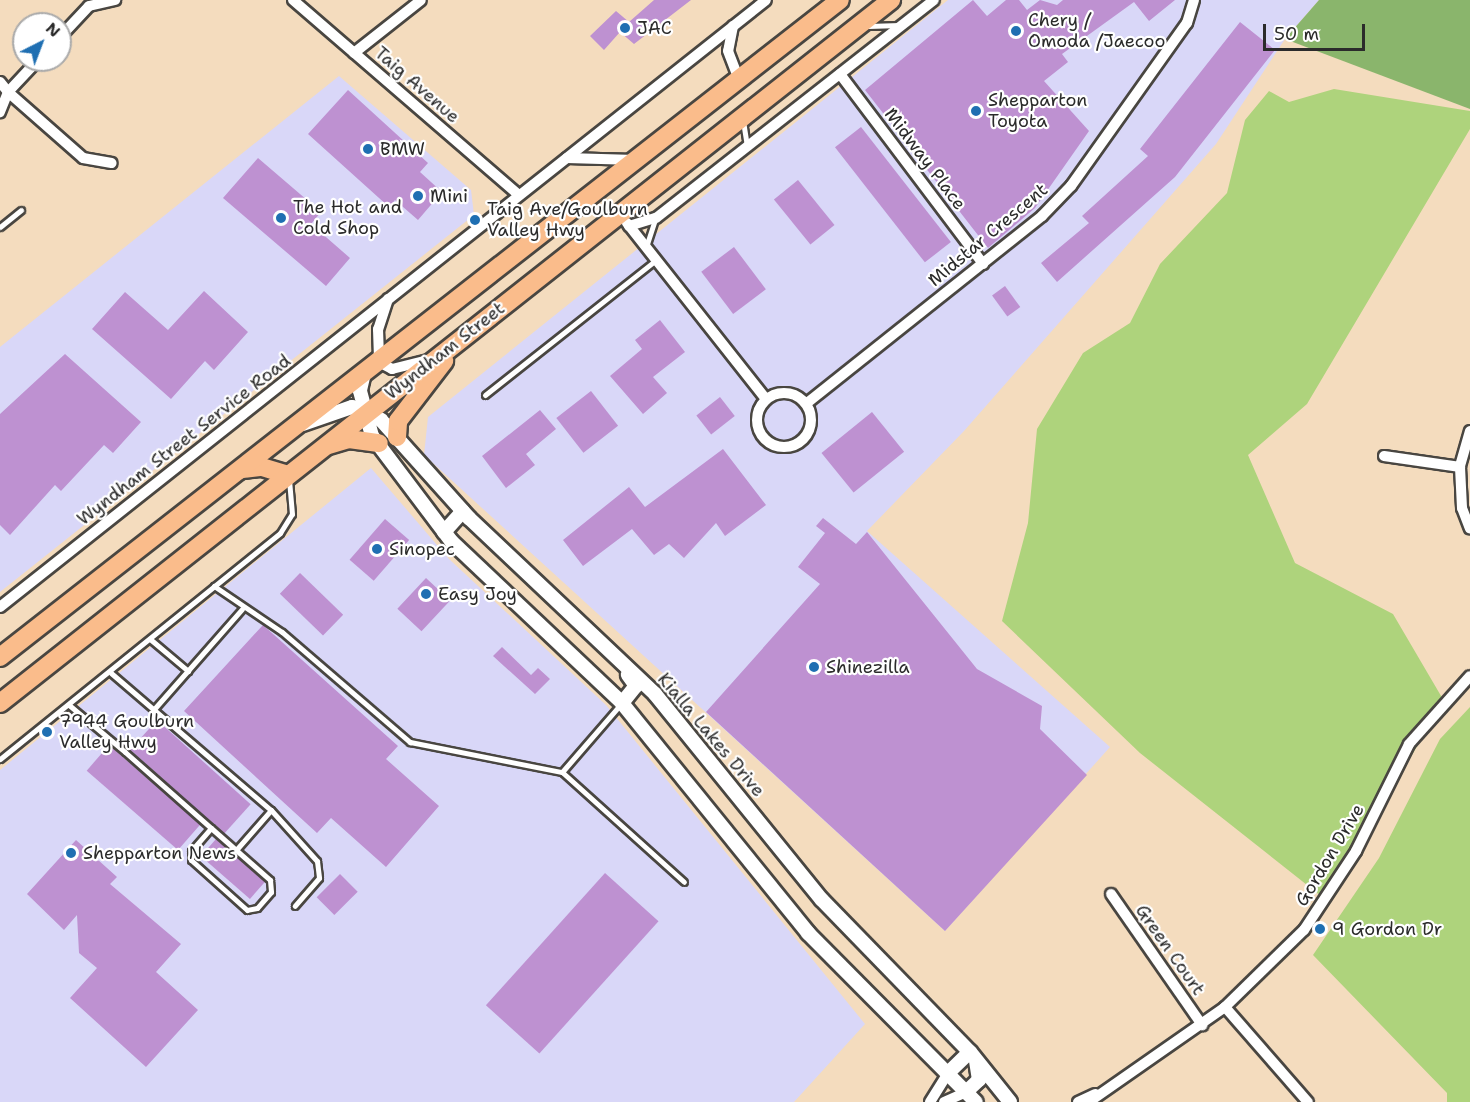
<!DOCTYPE html>
<style>
body{margin:0}
#map{position:relative;width:1470px;height:1102px;overflow:hidden;background:#f4dcbe;font-family:"Shantell Sans",sans-serif}
div>[style]{position:absolute}
[style*='--x']{left:calc(var(--x)*1px);top:calc(var(--y)*1px);width:calc(var(--w)*1px);rotate:calc(var(--a)*1deg)}
.built>*{inset:0;background:#d9d7f8}
.green>*{inset:0;background:#aed37c}
.forest>*{inset:0;background:#8ab56c}
.building>*{inset:0;background:#be91d1;transform-origin:0 0}
.roads{filter:drop-shadow(2px 0 #494641) drop-shadow(-2px 0 #494641) drop-shadow(0 2px #494641) drop-shadow(0 -2px #494641)}
.service>*{height:5px;margin:-2.5px;padding:0 2.5px;transform-origin:2.5px;border-radius:2.5px;background:#fff}
.minor>*{height:10px;margin:-5px;padding:0 5px;transform-origin:5px;border-radius:5px;background:#fff}
.minor>.ring{margin:-5px;padding:0;box-sizing:content-box;background:none;border:10px solid #fff;border-radius:50%}
.tertiary>*{height:14px;margin:-7px;padding:0 7px;transform-origin:7px;border-radius:7px;background:#fff}
.trunk>*{height:18px;margin:-9px;padding:0 9px;transform-origin:9px;border-radius:9px;background:#fabc8b}
.dots>*{width:16px;height:16px;translate:-50% -50%;box-sizing:border-box;border:3px solid #fff;border-radius:50%}
span{translate:-50% -50%;white-space:nowrap;text-align:center;line-height:1.15;-webkit-text-stroke:4.5px #fff;paint-order:stroke}
.poi-label{font-size:18px;color:#2b2b2b}
.left{translate:0 -50%;text-align:left}
.street-label{font-size:18px;color:#2b2b2b}
.north{position:absolute;left:12px;top:12px;width:60px;height:60px;box-sizing:border-box;background:#fff;border:2px solid #aaa;border-radius:50%;rotate:42deg;font-size:16px;font-weight:700;line-height:24px;text-align:center;color:#2b2b2b}
.north::after{content:'';display:block;margin:auto;width:21px;height:27px;background:#1f6fb2;clip-path:polygon(50% 0,100% 100%,50% 72%,0 100%)}
.scale{position:absolute;left:1263px;top:24px;width:102px;height:27px;box-sizing:border-box;border:3px solid #2b2b2b;border-top:0;padding-left:8px;font-size:18px;line-height:21px;white-space:nowrap;color:#2b2b2b;-webkit-text-stroke:4px #fff;paint-order:stroke}
</style>
<div id="map">
<div class="built">
<i style="clip-path:polygon(948px 0,1319px 0,1285px 39px,1216px 144px,964px 431px,867px 531px,1110px 747px,945px 931px,424px 455px,428px 417px)"></i>
<i style="clip-path:polygon(339px 76px,471px 190px,474px 215px,0 592px,0 347px)"></i>
<i style="clip-path:polygon(371px 468px,449px 559px,606px 705px,865px 1024px,794px 1102px,0 1102px,0 770px)"></i>
</div>
<div class="green">
<i style="clip-path:polygon(1334px 89px,1470px 111px,1470px 129px,1307px 404px,1248px 455px,1295px 563px,1393px 614px,1444px 701px,1326px 900px,1140px 753px,1002px 621px,1028px 523px,1037px 429px,1083px 353px,1130px 323px,1160px 264px,1227px 193px,1245px 120px,1269px 91px,1289px 102px)"></i>
<i style="clip-path:polygon(1470px 707px,1470px 1102px,1447px 1102px,1447px 1093px,1313px 955px,1379px 858px,1440px 739px)"></i>
</div>
<div class="forest">
<i style="clip-path:polygon(1319px 0,1470px 0,1470px 109px,1285px 39px)"></i>
</div>
<div class="building">
<i style="clip-path:polygon(654px 0,691px 0,634px 44px,620px 32px,604px 50px,590px 36px,616px 11px,629px 22px)"></i>
<i style="clip-path:polygon(973px 0,987px 16px,1006px 0,1019px 0,1027px 10px,1040px 0,1057px 5px,1063px 0,1175px 0,1149px 21px,1134px 2px,1062px 54px,1068px 62px,1044px 81px,1089px 131px,1035px 208px,988px 248px,865px 90px)"></i>
<i style="clip-path:polygon(1240px 22px,1275px 50px,1175px 177px,1057px 282px,1041px 263px,1089px 223px,1082px 216px,1148px 156px,1140px 149px)"></i>
<i style="clip-path:polygon(348px 90px,428px 163px,420px 172px,442px 192px,418px 220px,395px 200px,389px 207px,308px 134px)"></i>
<i style="left:861px;top:127px;width:146px;height:33px;rotate:52deg"></i>
<i style="clip-path:polygon(258px 158px,321px 212px,311px 224px,350px 258px,326px 286px,223px 198px)"></i>
<i style="left:798px;top:180px;width:58px;height:31px;rotate:51deg"></i>
<i style="left:734px;top:247px;width:53px;height:41px;rotate:53deg"></i>
<i style="left:1005px;top:286px;width:26px;height:16px;rotate:54deg"></i>
<i style="clip-path:polygon(204px 291px,248px 332px,214px 370px,205px 361px,171px 399px,92px 329px,125px 292px,168px 330px)"></i>
<i style="clip-path:polygon(660px 320px,685px 352px,653px 377px,667px 393px,643px 414px,610px 376px,642px 349px,635px 340px)"></i>
<i style="clip-path:polygon(65px 354px,141px 422px,113px 453px,104px 445px,61px 491px,55px 485px,10px 535px,0 525px,0 414px)"></i>
<i style="left:591px;top:391px;width:44px;height:44px;rotate:52deg"></i>
<i style="left:720px;top:397px;width:24px;height:30px;rotate:52deg"></i>
<i style="clip-path:polygon(540px 410px,556px 429px,526px 454px,535px 465px,506px 488px,482px 456px)"></i>
<i style="left:872px;top:412px;width:51px;height:65px;rotate:51deg"></i>
<i style="clip-path:polygon(723px 449px,766px 505px,725px 536px,716px 523px,684px 558px,669px 544px,654px 555px,632px 529px,583px 566px,563px 540px,629px 487px,645px 507px)"></i>
<i style="clip-path:polygon(823px 518px,856px 544px,867px 532px,977px 669px,1042px 706px,1040px 729px,1087px 775px,945px 931px,706px 712px,820px 584px,798px 567px,825px 533px,816px 526px)"></i>
<i style="left:385px;top:519px;width:32px;height:54px;rotate:41deg"></i>
<i style="left:300px;top:573px;width:60px;height:29px;rotate:44deg"></i>
<i style="left:426px;top:578px;width:33px;height:42px;rotate:43deg"></i>
<i style="clip-path:polygon(263px 625px,398px 746px,386px 759px,439px 806px,386px 867px,331px 818px,317px 833px,184px 711px)"></i>
<i style="clip-path:polygon(502px 647px,531px 675px,538px 668px,550px 679px,535px 694px,493px 656px)"></i>
<i style="left:157px;top:720px;width:126px;height:40px;rotate:42deg"></i>
<i style="left:109px;top:745px;width:121px;height:34px;rotate:41deg"></i>
<i style="left:216px;top:839px;width:65px;height:23px;rotate:41deg"></i>
<i style="clip-path:polygon(76px 840px,117px 877px,110px 884px,181px 944px,156px 972px,198px 1010px,146px 1067px,70px 998px,97px 968px,79px 953px,77px 915px,64px 930px,27px 894px)"></i>
<i style="left:605px;top:873px;width:72px;height:178px;rotate:42deg"></i>
<i style="left:340px;top:874px;width:25px;height:33px;rotate:45deg"></i>
</div>
<div class="roads">
<div class="service">
<i style="--x:868;--y:26;--w:32;--a:-2"></i>
<i style="--x:743;--y:121;--w:26;--a:81"></i>
<i style="--x:0;--y:227;--w:27;--a:-39"></i>
<i style="--x:646;--y:247;--w:29;--a:-72"></i>
<i style="--x:485;--y:395;--w:218;--a:-38.3"></i>
<i style="--x:214;--y:586;--w:82;--a:34.1"></i>
<i style="--x:282;--y:632;--w:169;--a:40.7"></i>
<i style="--x:410;--y:742;--w:155;--a:11.2"></i>
<i style="--x:562;--y:772;--w:164;--a:42"></i>
<i style="--x:150;--y:639;--w:50;--a:40.1"></i>
<i style="--x:111;--y:673;--w:211;--a:40.6"></i>
<i style="--x:271;--y:810;--w:69;--a:48"></i>
<i style="--x:317;--y:861;--w:17;--a:83"></i>
<i style="--x:319;--y:878;--w:37;--a:131"></i>
<i style="--x:69;--y:705;--w:73;--a:40"></i>
<i style="--x:125;--y:752;--w:115;--a:41.5"></i>
<i style="--x:211;--y:828;--w:79;--a:41.4"></i>
<i style="--x:270;--y:880;--w:12;--a:85"></i>
<i style="--x:271;--y:892;--w:21;--a:131"></i>
<i style="--x:257;--y:908;--w:10;--a:169"></i>
<i style="--x:247;--y:910;--w:75;--a:-138.2"></i>
<i style="--x:191;--y:860;--w:9;--a:-90"></i>
<i style="--x:191;--y:851;--w:30;--a:-49"></i>
<i style="--x:155;--y:708;--w:132;--a:-48.7"></i>
<i style="--x:0;--y:759;--w:360;--a:-38.9"></i>
<i style="--x:280;--y:533;--w:22;--a:-58"></i>
<i style="--x:292;--y:514;--w:34;--a:-95"></i>
<i style="--x:562;--y:772;--w:90;--a:-49.1"></i>
<i style="--x:236;--y:850;--w:53;--a:-48.8"></i>
</div>
<div class="minor">
<i style="--x:293;--y:0;--w:298;--a:40.8"></i>
<i style="--x:733;--y:26;--w:25;--a:101"></i>
<i style="--x:728;--y:51;--w:31;--a:69"></i>
<i style="--x:60;--y:37;--w:42;--a:-46.9"></i>
<i style="--x:89;--y:6;--w:27;--a:-13"></i>
<i style="--x:354;--y:53;--w:85;--a:-38.3"></i>
<i style="--x:38;--y:60;--w:44;--a:133.2"></i>
<i style="--x:8;--y:92;--w:100;--a:41.3"></i>
<i style="--x:83;--y:158;--w:29;--a:10"></i>
<i style="--x:840;--y:74;--w:238;--a:53"></i>
<i style="--x:0;--y:82;--w:13;--a:51"></i>
<i style="--x:8;--y:92;--w:22;--a:112"></i>
<i style="--x:567;--y:158;--w:68;--a:1.7"></i>
<i style="--x:627;--y:223;--w:224;--a:51.7"></i>
<i style="--x:629;--y:226;--w:28;--a:-17"></i>
<i style="--x:656;--y:218;--w:353;--a:-38.1"></i>
<i style="--x:388;--y:299;--w:32;--a:108"></i>
<i style="--x:378;--y:329;--w:33;--a:88"></i>
<i style="--x:379;--y:362;--w:15;--a:28"></i>
<i style="--x:392;--y:369;--w:37;--a:-14"></i>
<i class="ring" style="left:757px;top:393px;width:44px;height:44px"></i>
<i style="--x:807;--y:403;--w:300;--a:-38.5"></i>
<i style="--x:1042;--y:216;--w:42;--a:-46"></i>
<i style="--x:1071;--y:186;--w:200;--a:-54.6"></i>
<i style="--x:1187;--y:23;--w:24;--a:-73"></i>
<i style="--x:1470;--y:431;--w:37;--a:106"></i>
<i style="--x:1460;--y:467;--w:41;--a:87.2"></i>
<i style="--x:1462;--y:508;--w:22;--a:69"></i>
<i style="--x:1384;--y:456;--w:77;--a:8.2"></i>
<i style="--x:0;--y:607;--w:977;--a:-38.39"></i>
<i style="--x:1111;--y:894;--w:160;--a:55.2"></i>
<i style="--x:1225;--y:1007;--w:126;--a:48.9"></i>
<i style="--x:930;--y:1102;--w:34;--a:-58"></i>
<i style="--x:944;--y:1102;--w:24;--a:-24"></i>
<i style="--x:1078;--y:1102;--w:19;--a:-25"></i>
<i style="--x:1089;--y:1102;--w:166;--a:-34.9"></i>
<i style="--x:1225;--y:1007;--w:110;--a:-44.3"></i>
<i style="--x:1304;--y:930;--w:95;--a:-56.6"></i>
<i style="--x:1356;--y:851;--w:119;--a:-63.6"></i>
<i style="--x:1409;--y:744;--w:91;--a:-48.1"></i>
</div>
<div class="tertiary">
<i style="--x:364;--y:373;--w:18;--a:103"></i>
<i style="--x:360;--y:391;--w:47;--a:75.1"></i>
<i style="--x:372;--y:436;--w:133;--a:53"></i>
<i style="--x:452;--y:542;--w:234;--a:43.4"></i>
<i style="--x:622;--y:703;--w:296;--a:51"></i>
<i style="--x:808;--y:933;--w:238;--a:45.2"></i>
<i style="--x:303;--y:424;--w:52;--a:-19.1"></i>
<i style="--x:352;--y:407;--w:32;--a:24"></i>
<i style="--x:381;--y:420;--w:132;--a:48.1"></i>
<i style="--x:469;--y:518;--w:256;--a:43.4"></i>
<i style="--x:655;--y:694;--w:265;--a:51"></i>
<i style="--x:822;--y:900;--w:212;--a:45.8"></i>
<i style="--x:970;--y:1052;--w:64;--a:51.3"></i>
<i style="--x:444;--y:532;--w:28;--a:-48"></i>
<i style="--x:622;--y:703;--w:22;--a:-51"></i>
<i style="--x:636;--y:686;--w:14;--a:-126"></i>
<i style="--x:948;--y:1073;--w:30;--a:-44"></i>
<i style="--x:966;--y:1092;--w:18;--a:-43"></i>
<i style="--x:979;--y:1080;--w:18;--a:-99"></i>
</div>
<div class="trunk">
<i style="--x:397;--y:437;--w:16;--a:-86"></i>
<i style="--x:398;--y:421;--w:76;--a:-52.5"></i>
<i style="--x:329;--y:445;--w:21;--a:-17"></i>
<i style="--x:349;--y:439;--w:30;--a:8"></i>
<i style="--x:242;--y:469;--w:20;--a:-6"></i>
<i style="--x:262;--y:467;--w:27;--a:17"></i>
<i style="--x:0;--y:657;--w:1066;--a:-38.03"></i>
<i style="--x:0;--y:703;--w:1135;--a:-38.27"></i>
</div>
</div>
<div class="dots">
<i style="left:625px;top:28px;background:#1f6fb2"></i>
<i style="left:1016px;top:31px;background:#1f6fb2"></i>
<i style="left:976px;top:111px;background:#1f6fb2"></i>
<i style="left:368px;top:149px;background:#1f6fb2"></i>
<i style="left:418px;top:196px;background:#1f6fb2"></i>
<i style="left:281px;top:218px;background:#1f6fb2"></i>
<i style="left:475px;top:220px;background:#1f6fb2"></i>
<i style="left:377px;top:549px;background:#1f6fb2"></i>
<i style="left:426px;top:594px;background:#1f6fb2"></i>
<i style="left:814px;top:667px;background:#1f6fb2"></i>
<i style="left:47px;top:732px;background:#1f6fb2"></i>
<i style="left:71px;top:853px;background:#1f6fb2"></i>
<i style="left:1320px;top:929px;background:#1f6fb2"></i>
</div>
<div class="poi-label">
<span class="left" style="left:1028px;top:31px">Chery /<br>Omoda /Jaecoo</span>
<span class="left" style="left:637px;top:28px">JAC</span>
<span class="left" style="left:988px;top:111px">Shepparton<br>Toyota</span>
<span class="left" style="left:380px;top:149px">BMW</span>
<span class="left" style="left:430px;top:196px">Mini</span>
<span class="left" style="left:293px;top:218px">The Hot and<br>Cold Shop</span>
<span class="left" style="left:487px;top:220px">Taig Ave/Goulburn<br>Valley Hwy</span>
<span class="left" style="left:389px;top:549px">Sinopec</span>
<span class="left" style="left:438px;top:594px">Easy Joy</span>
<span class="left" style="left:826px;top:667px">Shinezilla</span>
<span class="left" style="left:59px;top:732px">7944 Goulburn<br>Valley Hwy</span>
<span class="left" style="left:83px;top:853px">Shepparton News</span>
<span class="left" style="left:1332px;top:929px">9 Gordon Dr</span>
</div>
<div class="street-label">
<span style="left:417px;top:85px;rotate:41deg">Taig Avenue</span>
<span style="left:925px;top:159px;rotate:53deg">Midway Place</span>
<span style="left:988px;top:235px;rotate:-40deg">Midstar Crescent</span>
<span style="left:445px;top:351px;rotate:-38deg">Wyndham Street</span>
<span style="left:184px;top:440px;rotate:-38deg">Wyndham Street Service Road</span>
<span style="left:711px;top:735px;rotate:50deg">Kialla Lakes Drive</span>
<span style="left:1330px;top:855px;rotate:-59deg">Gordon Drive</span>
<span style="left:1170px;top:950px;rotate:55deg">Green Court</span>
</div>
<div class="north">N</div>
<div class="scale">50 m</div>
</div>
